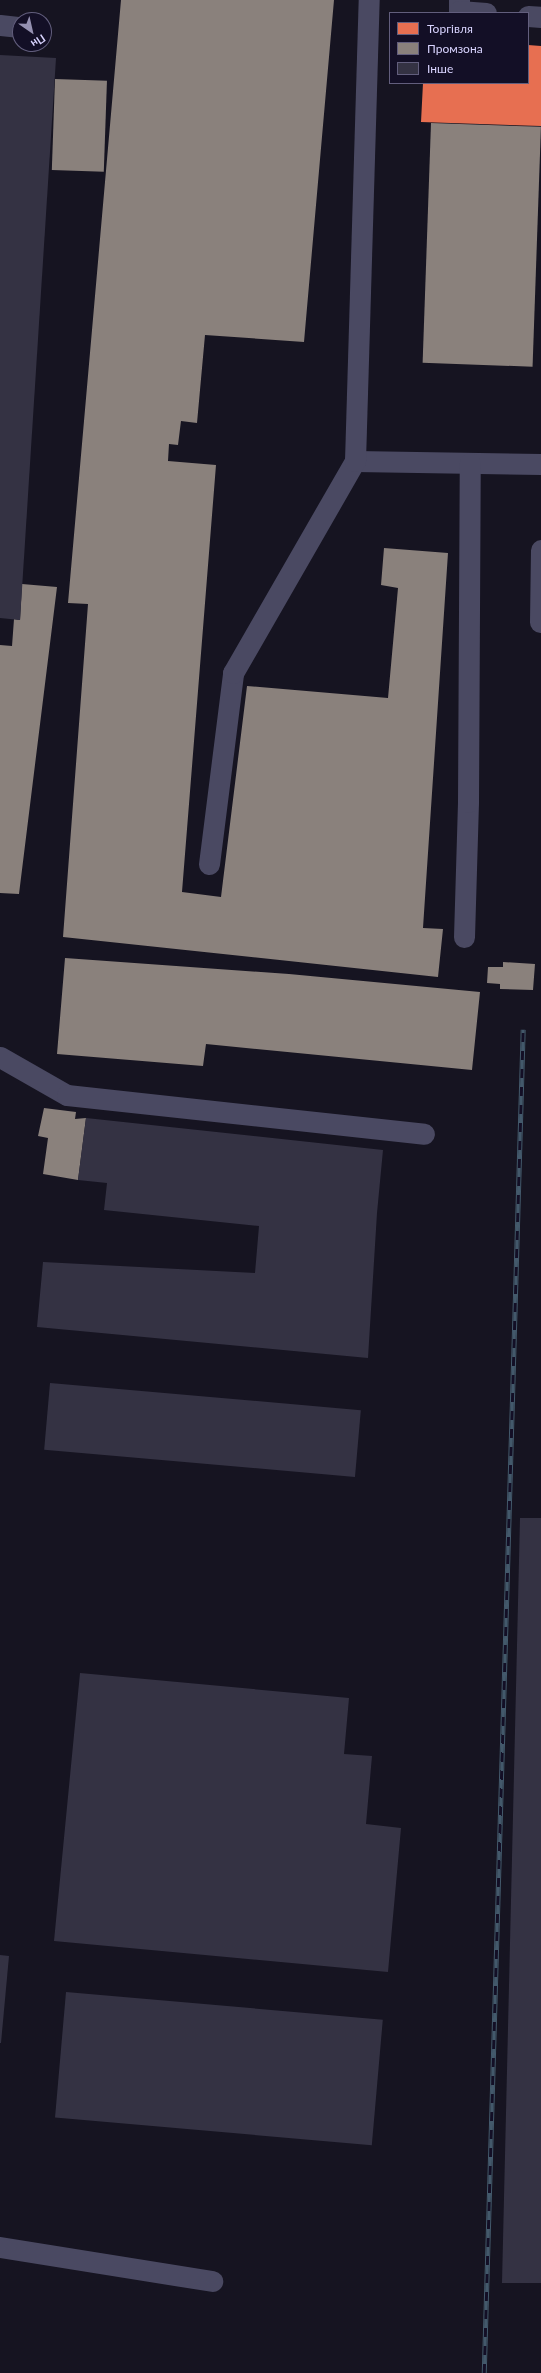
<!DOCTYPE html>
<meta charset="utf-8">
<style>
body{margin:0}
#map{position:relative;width:541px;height:2373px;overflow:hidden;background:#161421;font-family:Lato,sans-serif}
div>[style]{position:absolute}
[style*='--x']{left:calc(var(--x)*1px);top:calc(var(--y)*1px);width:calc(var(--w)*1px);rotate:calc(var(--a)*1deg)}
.shops>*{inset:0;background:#e76f51}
.industry>*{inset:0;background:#8a817c;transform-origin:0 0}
.building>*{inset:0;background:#343243;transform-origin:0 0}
.service>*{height:21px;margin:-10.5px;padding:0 10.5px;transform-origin:10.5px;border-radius:10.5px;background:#4a4962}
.rail>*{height:4.5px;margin-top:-2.25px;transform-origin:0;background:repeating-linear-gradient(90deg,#130f26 0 9px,#43596b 0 18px);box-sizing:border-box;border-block:1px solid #43596b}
span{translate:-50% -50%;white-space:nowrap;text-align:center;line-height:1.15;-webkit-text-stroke:4px #130f26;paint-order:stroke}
.legend{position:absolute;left:389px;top:12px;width:140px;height:72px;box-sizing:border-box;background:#130f26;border:1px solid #625e7d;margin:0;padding:5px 7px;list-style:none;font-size:12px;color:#d9d4ff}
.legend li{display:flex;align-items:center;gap:8px;height:20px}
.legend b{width:20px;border:1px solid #625e7d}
.north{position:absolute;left:12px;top:12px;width:40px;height:40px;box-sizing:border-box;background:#130f26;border:1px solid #625e7d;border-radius:50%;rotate:146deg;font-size:11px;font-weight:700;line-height:16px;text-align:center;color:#d9d4ff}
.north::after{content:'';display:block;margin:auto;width:14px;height:18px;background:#9591b1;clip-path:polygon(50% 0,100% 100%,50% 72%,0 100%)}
</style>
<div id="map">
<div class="shops">
<i style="clip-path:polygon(528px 45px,541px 46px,541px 126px,421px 122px,423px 83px,528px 83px)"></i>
</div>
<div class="industry">
<i style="clip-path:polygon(121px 0,334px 0,304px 342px,205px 335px,197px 423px,181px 421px,178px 445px,169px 444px,168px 461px,216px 465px,182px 892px,221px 897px,247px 686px,388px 698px,398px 588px,381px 585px,384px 548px,448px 553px,423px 928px,443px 929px,438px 977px,63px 937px,88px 604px,68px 603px)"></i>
<i style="left:55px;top:79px;width:52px;height:91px;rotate:2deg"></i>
<i style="left:431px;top:123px;width:110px;height:240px;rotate:2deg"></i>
<i style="clip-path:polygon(22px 584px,57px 587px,19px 894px,0 893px,0 645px,12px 646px,14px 619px,20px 620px)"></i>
<i style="clip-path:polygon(65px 958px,289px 974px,480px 992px,472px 1070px,206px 1044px,203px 1066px,57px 1054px)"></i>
<i style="clip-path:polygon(503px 962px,535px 964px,533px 990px,500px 989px,500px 984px,487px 983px,488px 967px,503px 967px)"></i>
<i style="clip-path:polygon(44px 1108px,76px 1112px,75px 1119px,86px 1118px,78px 1180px,43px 1174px,48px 1138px,38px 1136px)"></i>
</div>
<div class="building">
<i style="clip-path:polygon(0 55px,56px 58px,20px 620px,0 618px)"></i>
<i style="clip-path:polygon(86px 1118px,383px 1150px,377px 1213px,368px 1358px,37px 1327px,43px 1262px,255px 1273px,259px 1226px,104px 1210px,107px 1183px,78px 1180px)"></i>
<i style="left:50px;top:1383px;width:312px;height:67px;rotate:5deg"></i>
<i style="clip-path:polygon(520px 1518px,541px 1518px,541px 2283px,502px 2283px)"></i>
<i style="clip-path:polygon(80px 1673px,349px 1698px,344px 1754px,372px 1756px,366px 1824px,401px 1828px,388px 1972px,54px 1941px)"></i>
<i style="clip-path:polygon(0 1955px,9px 1956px,1px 2043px,0 2043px)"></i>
<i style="left:66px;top:1992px;width:318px;height:126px;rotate:5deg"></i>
</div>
<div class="service">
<i style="--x:459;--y:0;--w:11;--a:90"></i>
<i style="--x:459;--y:11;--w:27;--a:4"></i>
<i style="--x:528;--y:16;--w:13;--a:4"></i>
<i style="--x:0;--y:25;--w:20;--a:6"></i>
<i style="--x:355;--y:461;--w:186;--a:0.9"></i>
<i style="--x:540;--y:622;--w:72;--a:-89.2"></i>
<i style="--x:209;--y:864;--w:193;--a:-82.8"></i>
<i style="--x:233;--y:673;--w:245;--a:-60.1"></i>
<i style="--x:355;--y:461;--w:461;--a:-88.3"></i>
<i style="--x:464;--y:937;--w:135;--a:-88.3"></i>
<i style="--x:468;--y:802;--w:339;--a:-89.7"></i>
<i style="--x:0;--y:1057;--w:77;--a:29.6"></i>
<i style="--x:67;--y:1095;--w:359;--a:6.2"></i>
<i style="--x:0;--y:2247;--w:215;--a:9.1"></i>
</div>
<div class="rail">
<i style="--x:484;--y:2373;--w:1344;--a:-88.34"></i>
</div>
<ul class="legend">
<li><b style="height:11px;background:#e76f51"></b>Торгівля</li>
<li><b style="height:11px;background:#8a817c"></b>Промзона</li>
<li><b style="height:11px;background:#343243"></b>Інше</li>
</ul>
<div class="north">Пн</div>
</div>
